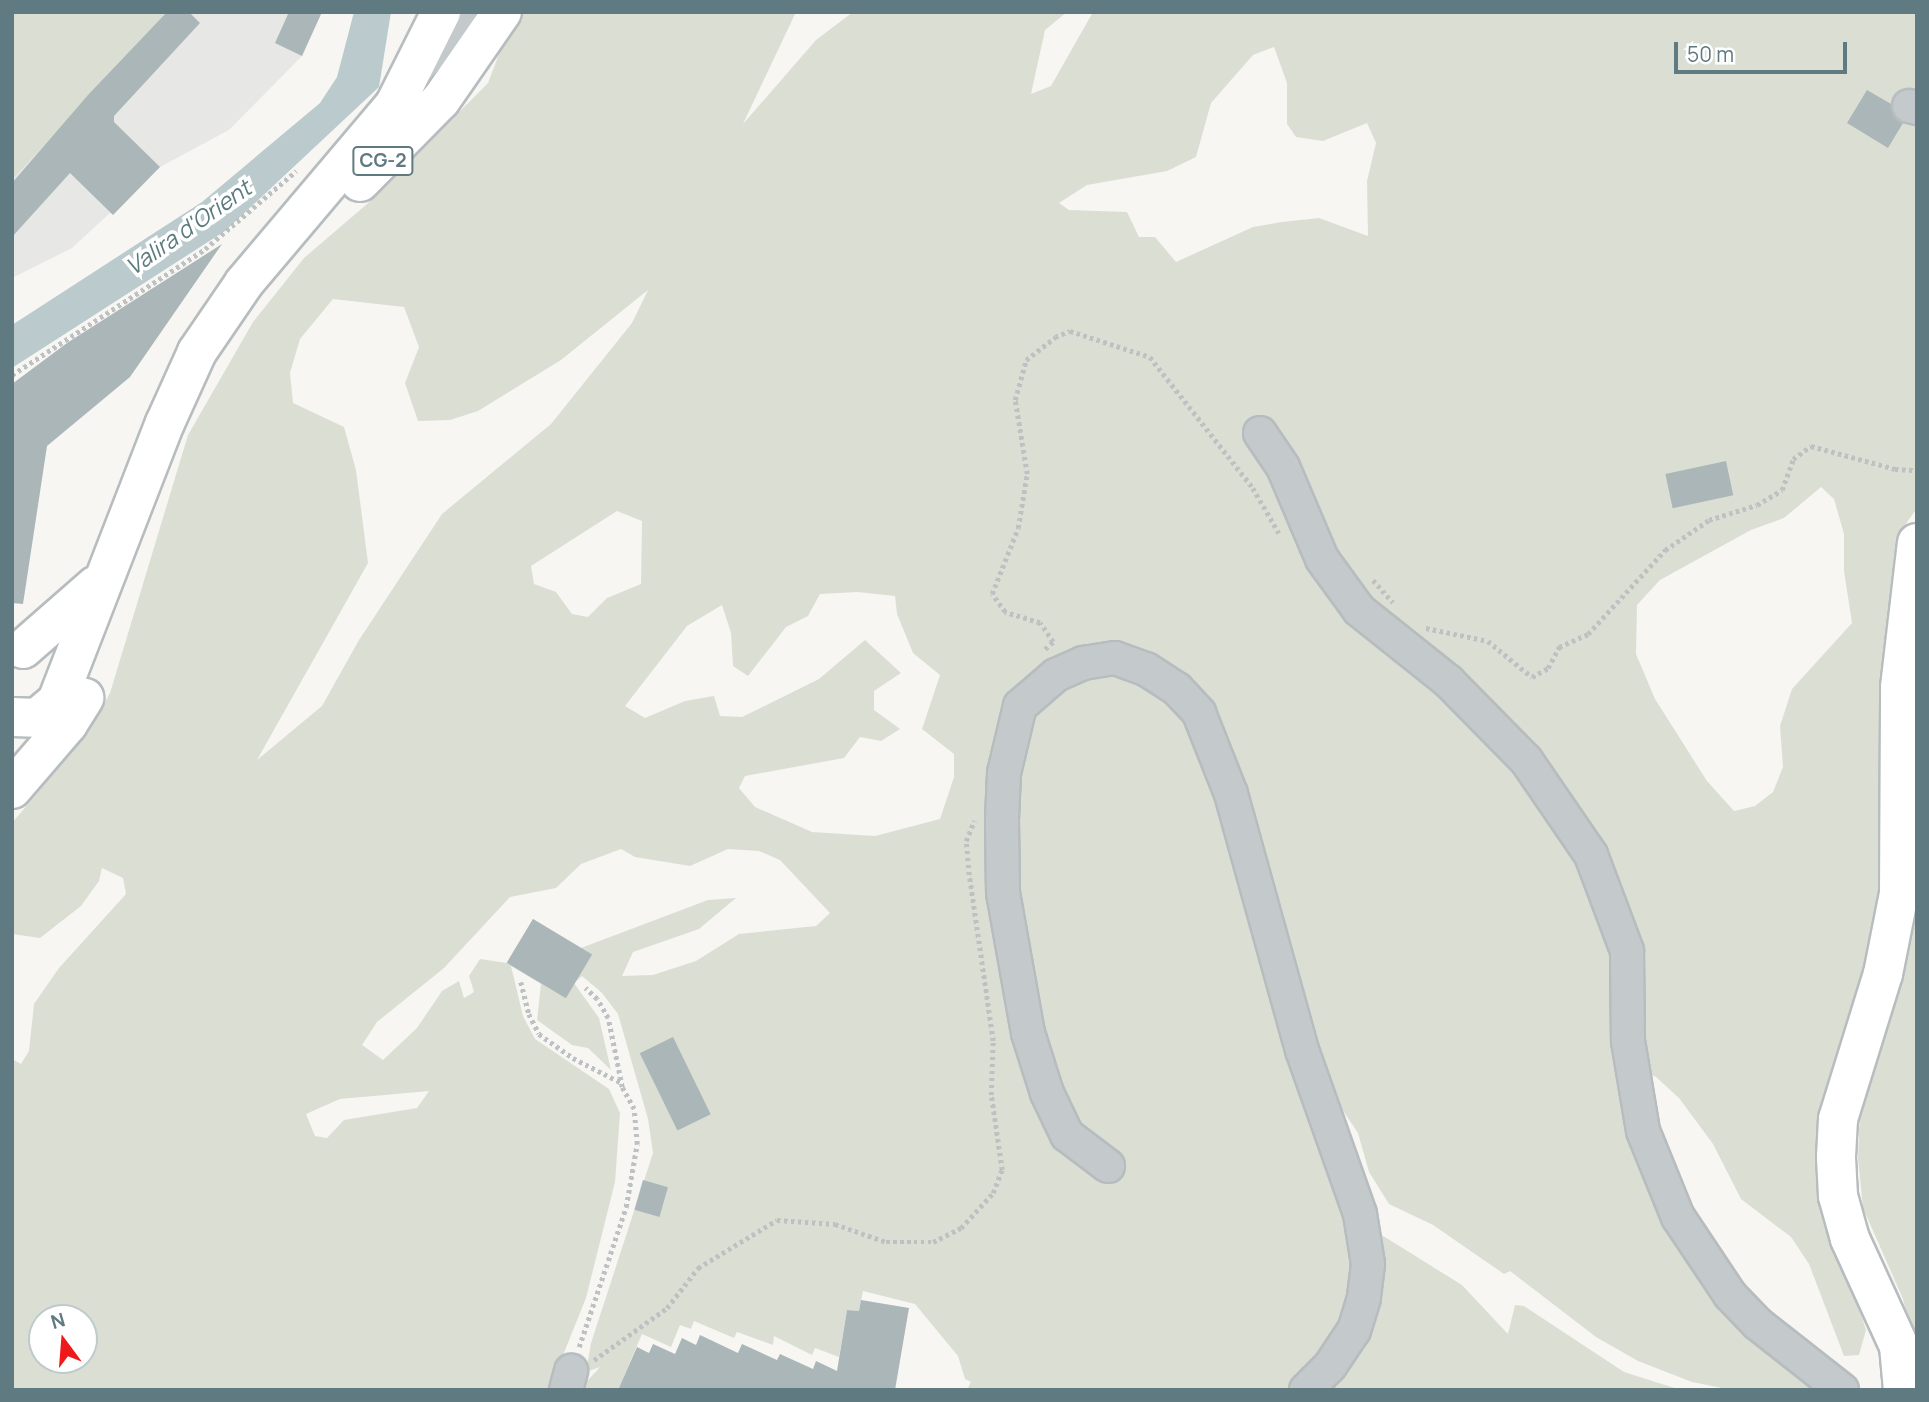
<!DOCTYPE html>
<style>
body{margin:0}
#map{position:relative;width:1929px;height:1402px;overflow:hidden;background:#f7f6f3;font-family:Manrope,sans-serif}
div>[style]{position:absolute}
[style*='--x']{left:calc(var(--x)*1px);top:calc(var(--y)*1px);width:calc(var(--w)*1px);rotate:calc(var(--a)*1deg)}
.built>*{inset:0;background:#e7e7e6}
.green>*{inset:0;background:#dbdfd3}
.water>*{inset:0;background:#bbcbcd}
.building>*{inset:0;background:#aab6b8;transform-origin:0 0}
.path>*{height:4.5px;margin-top:-2.25px;transform-origin:0;background:repeating-linear-gradient(90deg,#bdc1c2 0 3.5px,transparent 0 7px)}
.roads{filter:drop-shadow(2px 0 #b7bdbf) drop-shadow(-2px 0 #b7bdbf) drop-shadow(0 2px #b7bdbf) drop-shadow(0 -2px #b7bdbf)}
.minor>*{height:32px;margin:-16px;padding:0 16px;transform-origin:16px;border-radius:16px;background:#c4cacb}
.major>*{height:38px;margin:-19px;padding:0 19px;transform-origin:19px;border-radius:19px;background:#fff}
.highway>*{height:38px;margin:-19px;padding:0 19px;transform-origin:19px;border-radius:19px;background:#fff}
span{translate:-50% -50%;white-space:nowrap;text-align:center;line-height:1.15;-webkit-text-stroke:7px #fff;paint-order:stroke}
.shield-label span{padding:2px 5px;background:#fff;border:2px solid;border-radius:5px;-webkit-text-stroke-width:0}
.shield-label{font-size:19px;color:#5f7a80;font-weight:700}
.water-label{font-size:23px;color:#5a7a7c;font-style:italic}
.frame{position:absolute;inset:0;border:14px solid #5f7a80;pointer-events:none}
.north{position:absolute;left:28px;top:1304px;width:70px;height:70px;box-sizing:border-box;background:#fff;border:2px solid #bfcacc;border-radius:50%;rotate:344deg;font-size:19px;font-weight:700;line-height:28px;text-align:center;color:#5f7a80}
.north::after{content:'';display:block;margin:auto;width:24px;height:32px;background:#f01919;clip-path:polygon(50% 0,100% 100%,50% 72%,0 100%)}
.scale{position:absolute;left:1674px;top:42px;width:173px;height:32px;box-sizing:border-box;border:4px solid #5f7a80;border-top:0;padding-left:9px;font-size:21px;line-height:24px;white-space:nowrap;color:#5f7a80;-webkit-text-stroke:5px #fff;paint-order:stroke}
</style>
<div id="map">
<div class="built">
<i style="clip-path:polygon(167px 12px,319px 12px,302px 56px,229px 130px,160px 167px,72px 248px,12px 278px,12px 177px)"></i>
</div>
<div class="green">
<i style="clip-path:polygon(12px 12px,167px 12px,12px 180px)"></i>
<i style="clip-path:polygon(evenodd,515px 12px,796px 12px,743px 124px,816px 40px,853px 12px,1067px 12px,1045px 30px,1031px 94px,1051px 86px,1093px 12px,1917px 12px,1917px 508px,1898px 535px,1887px 683px,1876px 1035px,1917px 689px,1917px 1352px,1903px 1299px,1863px 1208px,1858px 1158px,1861px 1080px,1831px 1087px,1856px 1299px,1866px 1330px,1859px 1355px,1844px 1356px,1809px 1264px,1791px 1237px,1741px 1199px,1713px 1144px,1679px 1098px,1656px 1077px,1628px 1063px,1660px 1212px,1824px 1390px,1732px 1390px,1692px 1382px,1638px 1361px,1596px 1337px,1510px 1271px,1504px 1274px,1433px 1225px,1389px 1204px,1369px 1172px,1358px 1133px,1320px 1076px,1346px 1181px,1380px 1234px,1462px 1285px,1508px 1334px,1515px 1305px,1524px 1306px,1624px 1372px,1681px 1390px,967px 1390px,971px 1382px,965px 1379px,958px 1356px,915px 1304px,863px 1291px,859px 1311px,847px 1310px,839px 1357px,815px 1348px,812px 1355px,774px 1336px,773px 1345px,737px 1332px,734px 1338px,694px 1321px,691px 1329px,680px 1325px,671px 1347px,642px 1334px,618px 1390px,579px 1390px,600px 1367px,586px 1372px,591px 1343px,653px 1153px,648px 1119px,618px 1014px,602px 993px,582px 976px,574px 983px,599px 1018px,611px 1070px,588px 1048px,572px 1045px,537px 1020px,541px 984px,511px 966px,523px 1016px,535px 1039px,609px 1089px,620px 1113px,615px 1182px,586px 1298px,549px 1390px,12px 1390px,12px 1059px,21px 1064px,29px 1051px,34px 1004px,59px 968px,126px 894px,123px 878px,102px 868px,99px 881px,81px 906px,40px 938px,12px 934px,12px 823px,88px 733px,110px 693px,188px 435px,253px 322px,304px 258px,374px 198px,488px 83px,515px 12px,1274px 47px,1287px 83px,1287px 124px,1296px 137px,1323px 141px,1367px 123px,1376px 143px,1367px 181px,1368px 236px,1319px 218px,1282px 222px,1253px 227px,1176px 262px,1155px 237px,1139px 237px,1127px 212px,1069px 210px,1059px 203px,1087px 185px,1167px 171px,1196px 157px,1211px 103px,1253px 55px,1274px 47px,515px 12px,648px 290px,632px 323px,551px 424px,442px 514px,359px 640px,322px 706px,257px 760px,368px 563px,356px 470px,344px 427px,293px 403px,290px 373px,300px 339px,333px 299px,404px 307px,419px 347px,405px 383px,418px 421px,450px 420px,478px 411px,561px 360px,648px 290px,515px 12px,1821px 487px,1834px 499px,1844px 534px,1844px 571px,1852px 623px,1792px 689px,1780px 726px,1783px 767px,1773px 792px,1755px 806px,1734px 811px,1707px 781px,1655px 699px,1636px 654px,1637px 605px,1660px 580px,1751px 530px,1784px 518px,1821px 487px,515px 12px,617px 511px,642px 521px,641px 584px,607px 598px,588px 617px,572px 614px,556px 592px,534px 584px,531px 566px,617px 511px,515px 12px,858px 592px,895px 596px,897px 614px,913px 653px,940px 675px,922px 729px,954px 754px,954px 777px,940px 819px,875px 836px,812px 832px,755px 807px,739px 788px,745px 776px,844px 758px,860px 737px,881px 741px,900px 729px,874px 710px,874px 691px,901px 673px,865px 640px,819px 679px,742px 717px,720px 716px,714px 696px,685px 701px,645px 718px,625px 706px,687px 626px,722px 605px,731px 633px,733px 666px,748px 676px,786px 627px,808px 616px,820px 594px,858px 592px,515px 12px,621px 849px,635px 857px,690px 866px,728px 849px,759px 851px,780px 860px,830px 913px,816px 926px,739px 934px,696px 961px,653px 975px,622px 976px,633px 952px,699px 929px,736px 898px,708px 900px,581px 948px,533px 919px,507px 963px,480px 959px,469px 976px,474px 992px,464px 998px,459px 981px,442px 991px,417px 1028px,383px 1060px,362px 1045px,377px 1022px,444px 968px,510px 897px,556px 888px,581px 864px,621px 849px,515px 12px,429px 1091px,417px 1108px,344px 1120px,327px 1138px,315px 1136px,306px 1114px,340px 1099px,429px 1091px,515px 12px,42px 1318px,84px 1318px,84px 1360px,42px 1360px,42px 1318px)"></i>
</div>
<div class="water">
<i style="clip-path:polygon(354px 12px,391px 12px,379px 87px,225px 231px,12px 368px,12px 325px,202px 202px,320px 103px,337px 77px)"></i>
</div>
<div class="building">
<i style="clip-path:polygon(167px 12px,189px 12px,200px 23px,114px 116px,114px 122px,160px 167px,113px 215px,70px 173px,12px 237px,12px 183px,88px 95px)"></i>
<i style="clip-path:polygon(289px 12px,322px 12px,302px 56px,275px 43px)"></i>
<i style="clip-path:polygon(1867px 90px,1891px 104px,1896px 119px,1903px 123px,1888px 148px,1847px 123px)"></i>
<i style="clip-path:polygon(222px 244px,130px 377px,47px 446px,23px 604px,12px 603px,12px 384px,67px 343px)"></i>
<i style="left:1726px;top:461px;width:35px;height:62px;rotate:78deg"></i>
<i style="left:533px;top:919px;width:69px;height:51px;rotate:31deg"></i>
<i style="left:673px;top:1037px;width:86px;height:37px;rotate:64deg"></i>
<i style="left:643px;top:1180px;width:26px;height:31px;rotate:16deg"></i>
<i style="clip-path:polygon(861px 1300px,909px 1308px,895px 1390px,618px 1390px,637px 1347px,649px 1353px,653px 1344px,675px 1354px,682px 1338px,696px 1345px,700px 1335px,738px 1353px,742px 1344px,777px 1360px,780px 1354px,813px 1369px,816px 1361px,837px 1371px,847px 1310px,859px 1311px)"></i>
</div>
<div class="path">
<i style="--x:12;--y:375;--w:230;--a:-33.1"></i>
<i style="--x:205;--y:249;--w:120;--a:-40.6"></i>
<i style="--x:1373;--y:580;--w:30;--a:48"></i>
<i style="--x:1426;--y:628;--w:63;--a:11.8"></i>
<i style="--x:1488;--y:641;--w:57;--a:39.3"></i>
<i style="--x:1532;--y:677;--w:18;--a:-29"></i>
<i style="--x:1548;--y:668;--w:24;--a:-62"></i>
<i style="--x:1559;--y:647;--w:32;--a:-24"></i>
<i style="--x:1588;--y:634;--w:114;--a:-47.5"></i>
<i style="--x:1665;--y:550;--w:53;--a:-34.3"></i>
<i style="--x:1709;--y:520;--w:50;--a:-17.4"></i>
<i style="--x:1757;--y:505;--w:29;--a:-31"></i>
<i style="--x:1782;--y:490;--w:33;--a:-70"></i>
<i style="--x:1793;--y:459;--w:22;--a:-36"></i>
<i style="--x:1811;--y:446;--w:87;--a:15.3"></i>
<i style="--x:1895;--y:469;--w:22;--a:3"></i>
<i style="--x:1045;--y:649;--w:11;--a:-41"></i>
<i style="--x:1053;--y:642;--w:23;--a:-124"></i>
<i style="--x:1040;--y:623;--w:37;--a:-163"></i>
<i style="--x:1005;--y:612;--w:22;--a:-126"></i>
<i style="--x:992;--y:594;--w:71;--a:-68.5"></i>
<i style="--x:1018;--y:528;--w:55;--a:-80.5"></i>
<i style="--x:1027;--y:474;--w:75;--a:-99.2"></i>
<i style="--x:1015;--y:400;--w:41;--a:-74.6"></i>
<i style="--x:1026;--y:360;--w:37;--a:-38"></i>
<i style="--x:1055;--y:337;--w:16;--a:-22"></i>
<i style="--x:1070;--y:331;--w:84;--a:18"></i>
<i style="--x:1150;--y:357;--w:167;--a:51.8"></i>
<i style="--x:1253;--y:488;--w:52;--a:60"></i>
<i style="--x:521;--y:982;--w:33;--a:76"></i>
<i style="--x:529;--y:1014;--w:22;--a:63"></i>
<i style="--x:539;--y:1034;--w:42;--a:35.2"></i>
<i style="--x:573;--y:1058;--w:53;--a:27.1"></i>
<i style="--x:579;--y:1347;--w:148;--a:-71.4"></i>
<i style="--x:626;--y:1207;--w:64;--a:-80.1"></i>
<i style="--x:637;--y:1144;--w:35;--a:-95"></i>
<i style="--x:634;--y:1109;--w:25;--a:-119"></i>
<i style="--x:622;--y:1087;--w:70;--a:-101.5"></i>
<i style="--x:608;--y:1018;--w:22;--a:-120"></i>
<i style="--x:597;--y:999;--w:16;--a:-137"></i>
<i style="--x:594;--y:1360;--w:90;--a:-35.5"></i>
<i style="--x:667;--y:1308;--w:51;--a:-52.2"></i>
<i style="--x:698;--y:1268;--w:92;--a:-31.3"></i>
<i style="--x:777;--y:1220;--w:58;--a:3.9"></i>
<i style="--x:835;--y:1224;--w:54;--a:19.4"></i>
<i style="--x:886;--y:1242;--w:47;--a:0"></i>
<i style="--x:933;--y:1242;--w:31;--a:-27"></i>
<i style="--x:961;--y:1228;--w:47;--a:-47.6"></i>
<i style="--x:993;--y:1193;--w:25;--a:-69"></i>
<i style="--x:1002;--y:1170;--w:76;--a:-98.3"></i>
<i style="--x:991;--y:1095;--w:54;--a:-87.9"></i>
<i style="--x:993;--y:1041;--w:168;--a:-98.2"></i>
<i style="--x:969;--y:875;--w:34;--a:-95"></i>
<i style="--x:966;--y:841;--w:22;--a:-68"></i>
</div>
<div class="roads">
<div class="minor">
<i style="--x:417;--y:68;--w:45;--a:-41.4"></i>
<i style="--x:451;--y:38;--w:28;--a:-71"></i>
<i style="--x:1909;--y:106;--w:8;--a:14"></i>
<i style="--x:1260;--y:433;--w:41;--a:55.9"></i>
<i style="--x:1283;--y:467;--w:100;--a:67"></i>
<i style="--x:1322;--y:559;--w:63;--a:54"></i>
<i style="--x:1359;--y:610;--w:114;--a:38.6"></i>
<i style="--x:1448;--y:681;--w:111;--a:45.4"></i>
<i style="--x:1526;--y:760;--w:115;--a:55.6"></i>
<i style="--x:1591;--y:855;--w:103;--a:69.4"></i>
<i style="--x:1627;--y:951;--w:90;--a:89.4"></i>
<i style="--x:1628;--y:1041;--w:91;--a:80.5"></i>
<i style="--x:1643;--y:1131;--w:93;--a:67.9"></i>
<i style="--x:1678;--y:1217;--w:94;--a:56.3"></i>
<i style="--x:1730;--y:1295;--w:40;--a:46"></i>
<i style="--x:1758;--y:1324;--w:107;--a:38.2"></i>
<i style="--x:1108;--y:1166;--w:51;--a:-142.9"></i>
<i style="--x:1067;--y:1135;--w:47;--a:-115.5"></i>
<i style="--x:1047;--y:1093;--w:63;--a:-107.6"></i>
<i style="--x:1028;--y:1033;--w:142;--a:-100.1"></i>
<i style="--x:1003;--y:893;--w:74;--a:-90.8"></i>
<i style="--x:1002;--y:819;--w:46;--a:-87.5"></i>
<i style="--x:1004;--y:773;--w:69;--a:-76.6"></i>
<i style="--x:1020;--y:706;--w:48;--a:-40.7"></i>
<i style="--x:1056;--y:675;--w:30;--a:-24"></i>
<i style="--x:1083;--y:663;--w:32;--a:-9"></i>
<i style="--x:1115;--y:658;--w:33;--a:20"></i>
<i style="--x:1146;--y:669;--w:37;--a:33"></i>
<i style="--x:1177;--y:689;--w:33;--a:47"></i>
<i style="--x:1199;--y:713;--w:87;--a:68.4"></i>
<i style="--x:1231;--y:794;--w:266;--a:74.5"></i>
<i style="--x:1302;--y:1050;--w:174;--a:70.5"></i>
<i style="--x:1360;--y:1214;--w:51;--a:80.9"></i>
<i style="--x:1368;--y:1264;--w:34;--a:97"></i>
<i style="--x:1364;--y:1298;--w:34;--a:107"></i>
<i style="--x:1354;--y:1330;--w:43;--a:123.7"></i>
<i style="--x:1330;--y:1366;--w:34;--a:135"></i>
<i style="--x:566;--y:1390;--w:20;--a:-75"></i>
</div>
<div class="major">
<i style="--x:1903;--y:1390;--w:44;--a:-95.2"></i>
<i style="--x:1899;--y:1346;--w:118;--a:-114.6"></i>
<i style="--x:1850;--y:1239;--w:45;--a:-105.6"></i>
<i style="--x:1838;--y:1196;--w:39;--a:-93"></i>
<i style="--x:1836;--y:1157;--w:38;--a:-87"></i>
<i style="--x:1838;--y:1119;--w:152;--a:-72.8"></i>
<i style="--x:1883;--y:974;--w:83;--a:-78.8"></i>
<i style="--x:1899;--y:893;--w:206;--a:-89.7"></i>
<i style="--x:1900;--y:687;--w:145;--a:-83.3"></i>
</div>
<div class="highway">
<i style="--x:360;--y:182;--w:115;--a:-45.4"></i>
<i style="--x:441;--y:100;--w:107;--a:-55.3"></i>
<i style="--x:23;--y:649;--w:96;--a:-41.2"></i>
<i style="--x:12;--y:717;--w:25;--a:2"></i>
<i style="--x:37;--y:718;--w:26;--a:-40"></i>
<i style="--x:57;--y:701;--w:298;--a:-68.8"></i>
<i style="--x:165;--y:423;--w:78;--a:-65.7"></i>
<i style="--x:197;--y:352;--w:83;--a:-55.7"></i>
<i style="--x:244;--y:283;--w:234;--a:-49.8"></i>
<i style="--x:395;--y:104;--w:103;--a:-63.4"></i>
<i style="--x:12;--y:789;--w:86;--a:-49.3"></i>
<i style="--x:68;--y:724;--w:31;--a:-58"></i>
</div>
</div>
<div class="shield-label">
<span style="left:383px;top:161px">CG-2</span>
</div>
<div class="water-label">
<span style="left:188px;top:227px;rotate:-35deg">Valira d'Orient</span>
</div>
<div class="frame"></div>
<div class="north">N</div>
<div class="scale">50 m</div>
</div>
